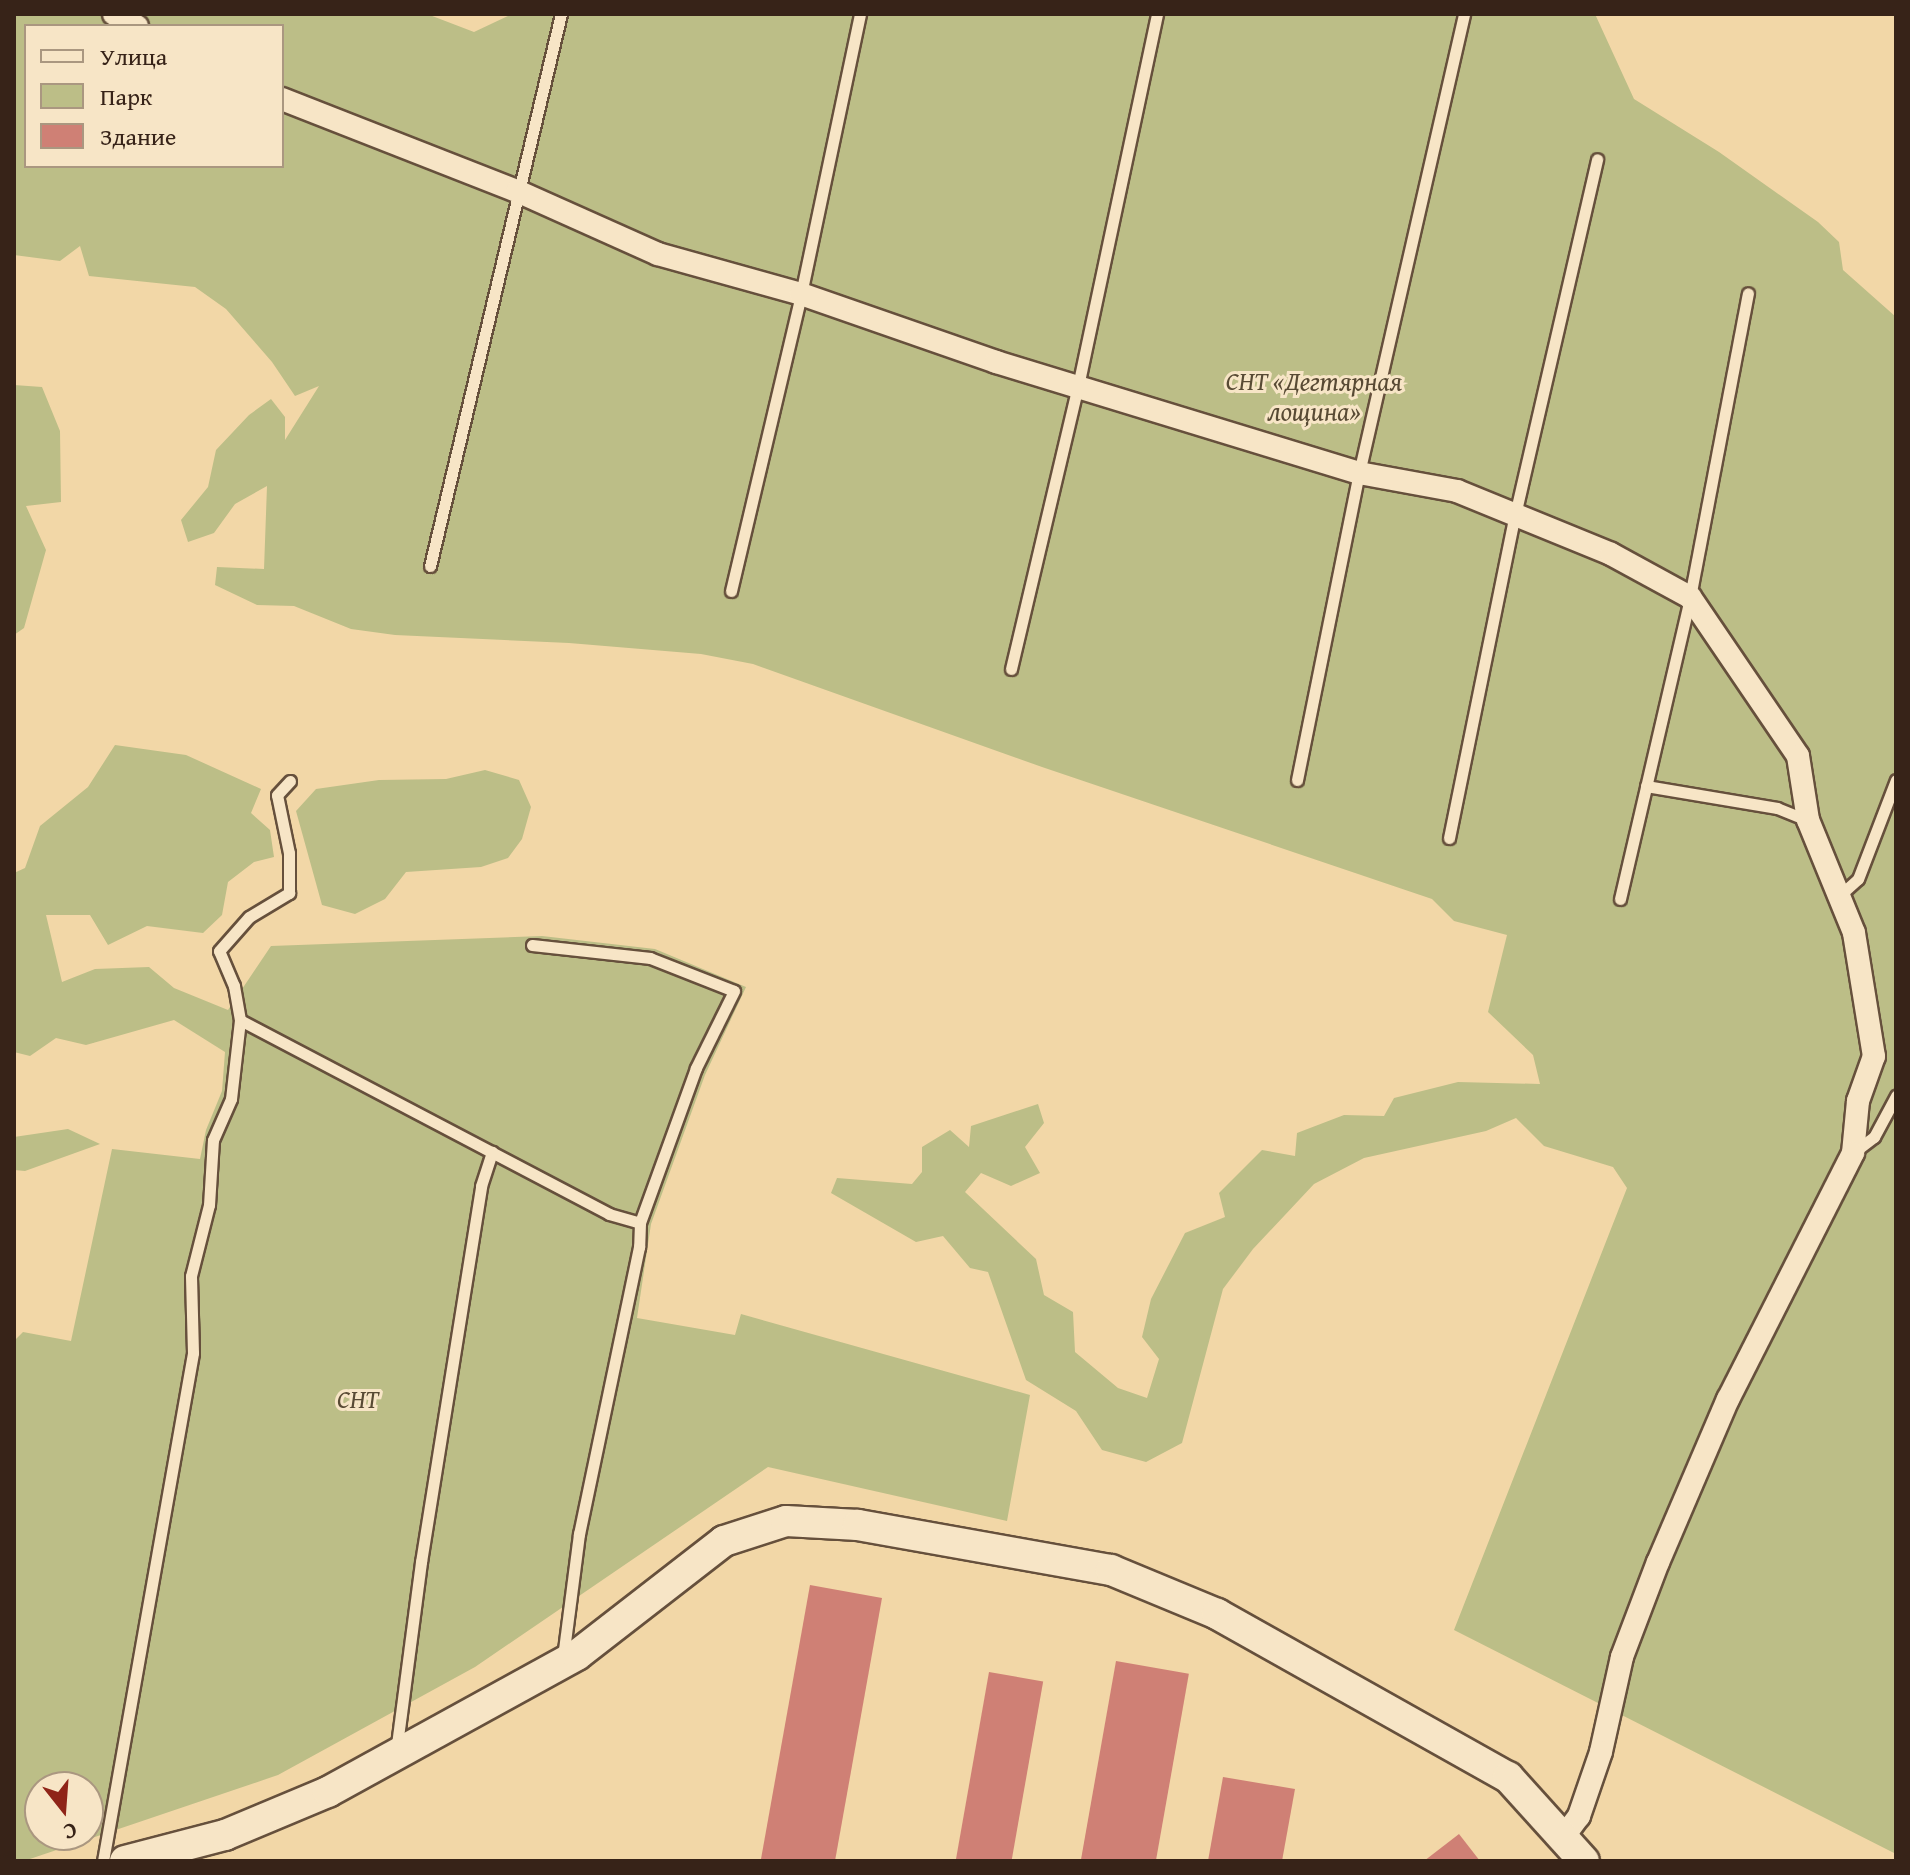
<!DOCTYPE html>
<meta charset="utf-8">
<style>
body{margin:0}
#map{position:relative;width:1910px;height:1875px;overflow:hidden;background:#f2d7a7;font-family:"Gentium Book Plus",serif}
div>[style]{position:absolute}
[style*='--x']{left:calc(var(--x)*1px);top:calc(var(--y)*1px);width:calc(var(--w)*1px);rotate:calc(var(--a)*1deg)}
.green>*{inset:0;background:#bcbe87}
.building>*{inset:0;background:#cf8075;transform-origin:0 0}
.roads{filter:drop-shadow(2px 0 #66503c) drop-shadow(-2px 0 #66503c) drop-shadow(0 2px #66503c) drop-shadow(0 -2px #66503c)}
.lane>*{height:11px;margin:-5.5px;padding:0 5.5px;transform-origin:5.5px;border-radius:5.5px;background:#f7e5c6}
.street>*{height:22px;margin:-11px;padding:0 11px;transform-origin:11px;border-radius:11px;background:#f7e5c6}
.secondary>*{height:30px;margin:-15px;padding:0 15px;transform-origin:15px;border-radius:15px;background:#f7e5c6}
span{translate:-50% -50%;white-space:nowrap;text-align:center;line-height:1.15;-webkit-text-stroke:6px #f7e5c6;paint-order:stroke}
.park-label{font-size:26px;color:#584a34;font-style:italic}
.frame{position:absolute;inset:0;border:16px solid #372318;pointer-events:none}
.legend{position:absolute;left:24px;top:24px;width:260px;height:144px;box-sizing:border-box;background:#f7e5c6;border:2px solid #aa9780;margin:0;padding:10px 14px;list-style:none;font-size:24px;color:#372318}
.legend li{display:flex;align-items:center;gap:16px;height:40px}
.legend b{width:40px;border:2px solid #aa9780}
.north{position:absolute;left:24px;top:1771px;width:80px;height:80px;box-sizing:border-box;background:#f7e5c6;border:2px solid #aa9780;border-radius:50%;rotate:163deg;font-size:22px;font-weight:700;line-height:32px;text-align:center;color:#372318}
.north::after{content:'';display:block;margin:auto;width:28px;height:36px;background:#8f2418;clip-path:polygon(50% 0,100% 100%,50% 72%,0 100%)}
</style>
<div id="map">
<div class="green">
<i style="clip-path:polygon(evenodd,14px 14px,427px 14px,474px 32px,512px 14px,1595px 14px,1634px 99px,1719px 152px,1818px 222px,1839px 242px,1843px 270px,1896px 317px,1896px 1854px,1454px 1630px,1627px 1188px,1613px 1167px,1544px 1146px,1516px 1118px,1486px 1131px,1364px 1158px,1314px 1184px,1253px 1249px,1223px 1289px,1182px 1443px,1146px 1462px,1102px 1450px,1076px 1411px,1026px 1380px,988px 1272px,970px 1268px,943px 1236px,916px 1242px,831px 1193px,837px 1178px,912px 1184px,922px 1172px,922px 1147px,950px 1130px,969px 1147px,971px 1126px,1038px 1104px,1044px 1123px,1025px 1147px,1040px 1173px,1011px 1186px,981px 1173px,965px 1192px,1036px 1259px,1044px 1295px,1073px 1312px,1075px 1352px,1118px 1388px,1147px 1398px,1159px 1359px,1142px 1337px,1151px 1299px,1185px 1233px,1225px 1217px,1219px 1193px,1262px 1150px,1295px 1156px,1297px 1133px,1344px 1115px,1384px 1116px,1394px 1098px,1458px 1082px,1540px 1084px,1533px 1055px,1488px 1012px,1507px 935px,1454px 921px,1432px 899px,1042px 767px,753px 664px,701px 654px,569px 643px,395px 635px,351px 629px,294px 606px,257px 605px,215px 585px,217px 567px,264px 569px,267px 486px,235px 504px,214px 533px,188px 542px,181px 520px,208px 487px,216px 450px,249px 415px,271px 399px,285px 417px,285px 440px,319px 386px,295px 396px,272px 362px,226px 309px,195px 287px,89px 276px,80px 246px,60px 261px,14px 255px,14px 14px,26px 26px,282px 26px,282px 166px,26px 166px,26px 26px)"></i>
<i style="clip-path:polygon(14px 385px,42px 387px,60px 431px,61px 502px,26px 506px,46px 550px,24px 628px,14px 635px)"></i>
<i style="clip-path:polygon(evenodd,115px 745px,186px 755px,261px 789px,251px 813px,270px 830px,274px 857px,254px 862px,228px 882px,222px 915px,203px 933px,147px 926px,108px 945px,90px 915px,46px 915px,62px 982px,95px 969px,149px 967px,174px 988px,228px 1010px,271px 946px,542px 936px,655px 949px,746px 987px,705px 1075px,651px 1224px,637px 1318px,735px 1335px,741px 1314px,1030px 1395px,1007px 1521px,768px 1467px,475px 1667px,278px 1775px,24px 1861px,14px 1861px,14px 1341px,23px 1332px,71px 1341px,112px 1149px,200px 1159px,206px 1130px,222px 1091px,225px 1052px,174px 1020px,86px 1045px,56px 1038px,30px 1056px,14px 1052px,14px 873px,25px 868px,40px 826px,88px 787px,115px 745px,40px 1787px,88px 1787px,88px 1835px,40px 1835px,40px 1787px)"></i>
<i style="clip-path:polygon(485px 770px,519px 780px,531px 807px,522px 839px,508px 858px,481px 867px,406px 872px,385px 899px,355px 914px,322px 905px,296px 811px,316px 789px,379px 780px,446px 779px)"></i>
<i style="clip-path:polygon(68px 1129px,100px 1144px,25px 1171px,14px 1170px,14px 1137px)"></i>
</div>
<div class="building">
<i style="clip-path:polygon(810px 1585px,882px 1598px,835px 1861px,774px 1861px,761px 1859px)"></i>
<i style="left:1116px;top:1661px;width:74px;height:203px;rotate:10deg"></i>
<i style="left:989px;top:1672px;width:55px;height:192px;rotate:10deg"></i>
<i style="clip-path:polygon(1223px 1777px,1295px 1789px,1282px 1861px,1208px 1861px)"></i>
<i style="clip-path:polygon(1459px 1834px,1480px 1861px,1424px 1861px)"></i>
</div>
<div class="roads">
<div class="lane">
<i style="--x:430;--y:566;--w:567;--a:-76.65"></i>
<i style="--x:731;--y:591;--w:305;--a:-76.7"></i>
<i style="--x:801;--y:294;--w:286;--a:-78.1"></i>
<i style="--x:1011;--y:669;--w:291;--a:-76.7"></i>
<i style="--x:1078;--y:386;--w:380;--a:-78"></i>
<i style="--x:1297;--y:780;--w:313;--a:-78.6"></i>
<i style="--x:1359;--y:473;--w:471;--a:-77.1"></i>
<i style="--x:1646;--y:786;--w:133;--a:9.5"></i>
<i style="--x:1777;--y:808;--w:32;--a:22"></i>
<i style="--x:1449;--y:838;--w:330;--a:-78.5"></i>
<i style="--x:1515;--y:515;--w:365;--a:-77"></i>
<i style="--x:1839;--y:896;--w:25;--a:-42"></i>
<i style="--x:1858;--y:879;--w:106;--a:-69"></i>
<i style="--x:1620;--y:899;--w:310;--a:-76.9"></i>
<i style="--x:1690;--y:597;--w:309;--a:-79.2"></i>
<i style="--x:532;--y:945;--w:119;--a:6.3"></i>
<i style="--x:650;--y:958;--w:90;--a:21.4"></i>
<i style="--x:734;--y:991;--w:86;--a:116.3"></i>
<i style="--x:696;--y:1068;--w:165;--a:109.9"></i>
<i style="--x:640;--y:1223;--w:24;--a:92"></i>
<i style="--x:639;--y:1247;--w:293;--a:101.8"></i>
<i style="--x:579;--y:1534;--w:124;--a:97.4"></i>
<i style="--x:240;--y:1020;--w:35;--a:-100"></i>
<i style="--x:234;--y:986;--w:38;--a:-113"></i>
<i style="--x:219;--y:951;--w:45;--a:-48.6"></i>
<i style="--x:249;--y:917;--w:47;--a:-31"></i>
<i style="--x:289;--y:893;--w:40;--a:-90"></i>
<i style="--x:289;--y:853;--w:59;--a:-101.7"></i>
<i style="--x:277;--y:795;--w:19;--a:-47"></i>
<i style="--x:1854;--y:1152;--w:25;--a:-37"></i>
<i style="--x:1874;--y:1137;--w:47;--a:-61.8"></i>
<i style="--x:396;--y:1752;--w:192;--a:-82.5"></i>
<i style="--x:421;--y:1562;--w:381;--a:-80.9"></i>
<i style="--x:481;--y:1186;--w:36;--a:-72"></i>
<i style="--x:103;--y:1861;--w:516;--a:-79.95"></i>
<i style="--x:193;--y:1353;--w:77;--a:-91.5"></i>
<i style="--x:191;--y:1276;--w:73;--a:-75.8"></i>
<i style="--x:209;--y:1205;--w:65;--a:-86.5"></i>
<i style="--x:213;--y:1140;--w:45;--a:-66.3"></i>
<i style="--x:231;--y:1099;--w:80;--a:-83.5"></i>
<i style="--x:240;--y:1020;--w:417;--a:27.7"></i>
<i style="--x:609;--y:1214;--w:32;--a:16"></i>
</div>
<div class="street">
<i style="--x:114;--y:14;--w:26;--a:28"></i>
<i style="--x:282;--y:99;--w:252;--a:21.4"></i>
<i style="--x:517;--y:191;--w:154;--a:24.1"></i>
<i style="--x:658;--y:254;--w:148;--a:15.6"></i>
<i style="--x:801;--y:294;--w:207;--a:19.2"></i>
<i style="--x:996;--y:362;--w:380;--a:17"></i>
<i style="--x:1359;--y:473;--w:100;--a:10.4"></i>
<i style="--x:1457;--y:491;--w:166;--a:22.2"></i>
<i style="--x:1611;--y:554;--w:90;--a:28.6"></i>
<i style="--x:1690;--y:597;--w:192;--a:55.8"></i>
<i style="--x:1798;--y:756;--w:65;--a:81.1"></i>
<i style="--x:1808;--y:820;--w:122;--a:67.8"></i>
<i style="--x:1854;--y:933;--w:125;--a:80.8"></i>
<i style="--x:1874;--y:1056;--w:48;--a:109.6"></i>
<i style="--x:1858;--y:1101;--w:52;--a:95.5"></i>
<i style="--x:1853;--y:1153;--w:276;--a:116.9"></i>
<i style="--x:1728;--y:1399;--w:177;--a:113.2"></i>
<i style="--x:1658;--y:1562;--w:102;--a:110.8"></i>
<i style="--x:1622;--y:1657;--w:97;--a:102.5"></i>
<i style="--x:1601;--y:1752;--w:68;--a:109"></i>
<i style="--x:1579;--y:1816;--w:26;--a:127"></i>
</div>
<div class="secondary">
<i style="--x:125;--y:1861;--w:103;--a:-14.6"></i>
<i style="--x:225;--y:1835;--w:112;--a:-22.7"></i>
<i style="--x:328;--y:1792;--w:284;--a:-28.8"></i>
<i style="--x:577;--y:1655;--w:186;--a:-37.8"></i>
<i style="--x:724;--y:1541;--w:65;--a:-17.9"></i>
<i style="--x:786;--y:1521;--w:72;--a:3.2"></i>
<i style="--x:858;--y:1525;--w:257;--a:10.1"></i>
<i style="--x:1111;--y:1570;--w:115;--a:22.5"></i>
<i style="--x:1217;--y:1614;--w:334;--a:29.3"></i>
<i style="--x:1508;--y:1777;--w:113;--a:47.9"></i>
</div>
</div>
<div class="park-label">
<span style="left:1314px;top:396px">СНТ «Дегтярная<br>лощина»</span>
<span style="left:358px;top:1399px">СНТ</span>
</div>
<div class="frame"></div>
<ul class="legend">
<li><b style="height:10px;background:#f7e5c6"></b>Улица</li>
<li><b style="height:22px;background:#bcbe87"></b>Парк</li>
<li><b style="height:22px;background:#cf8075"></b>Здание</li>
</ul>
<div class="north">С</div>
</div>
